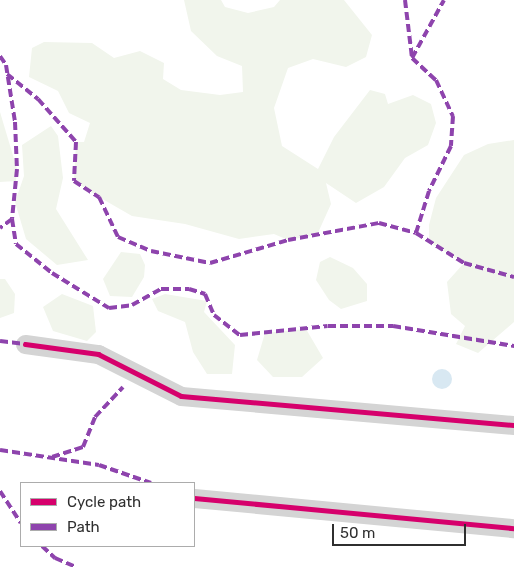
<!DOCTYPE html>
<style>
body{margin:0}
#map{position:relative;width:514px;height:567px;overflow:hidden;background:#fff;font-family:Rubik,sans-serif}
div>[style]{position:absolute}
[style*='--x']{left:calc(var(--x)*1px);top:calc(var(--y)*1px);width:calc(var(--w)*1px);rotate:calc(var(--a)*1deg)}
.green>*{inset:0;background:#f1f5ec}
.water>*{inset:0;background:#d8e8f2}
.round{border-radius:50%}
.minor>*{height:19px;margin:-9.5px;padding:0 9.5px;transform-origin:9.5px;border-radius:9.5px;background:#d4d4d4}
.quiet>*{height:4px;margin-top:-2px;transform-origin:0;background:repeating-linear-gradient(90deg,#8e44ad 0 8px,transparent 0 12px)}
.cycleway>*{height:5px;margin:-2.5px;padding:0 2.5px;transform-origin:2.5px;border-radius:2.5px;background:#d6006c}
span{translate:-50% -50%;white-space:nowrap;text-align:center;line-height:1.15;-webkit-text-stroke:5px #fff;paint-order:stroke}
.legend{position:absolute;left:20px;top:482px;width:175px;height:65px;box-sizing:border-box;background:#fff;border:1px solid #acacac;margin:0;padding:6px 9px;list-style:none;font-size:15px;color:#2f2f2f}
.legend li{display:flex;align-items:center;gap:10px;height:25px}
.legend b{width:25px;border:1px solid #acacac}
.scale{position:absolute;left:332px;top:524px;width:134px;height:22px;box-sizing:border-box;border:2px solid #2f2f2f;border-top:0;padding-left:6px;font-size:15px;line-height:18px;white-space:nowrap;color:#2f2f2f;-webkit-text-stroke:4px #fff;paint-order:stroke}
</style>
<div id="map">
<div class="green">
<i style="clip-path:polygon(184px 0,221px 0,225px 7px,248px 13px,274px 7px,280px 0,344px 0,372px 35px,366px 57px,346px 67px,313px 59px,288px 68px,274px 108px,282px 146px,318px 169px,334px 137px,370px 90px,385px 94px,388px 104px,413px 95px,431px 104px,436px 123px,428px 145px,405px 158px,384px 187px,356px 203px,326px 183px,331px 204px,317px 235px,288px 240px,274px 234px,239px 239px,185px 224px,132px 216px,99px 197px,74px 181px,76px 142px,84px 142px,90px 123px,69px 113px,58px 91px,29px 77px,32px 48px,44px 42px,92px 43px,114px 58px,140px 51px,164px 63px,163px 79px,181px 90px,220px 95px,243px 92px,242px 66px,217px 56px,191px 31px)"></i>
<i style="clip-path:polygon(0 112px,17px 169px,16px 181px,0 182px)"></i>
<i style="clip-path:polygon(51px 126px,58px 136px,63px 178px,56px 209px,88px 260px,57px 265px,26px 239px,15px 202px,24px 176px,22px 145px)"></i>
<i style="clip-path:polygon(514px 140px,514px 322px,478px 353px,456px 344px,465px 326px,451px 314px,447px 282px,464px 263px,429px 242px,429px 225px,436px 198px,464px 155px,488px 144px)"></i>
<i style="clip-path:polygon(121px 252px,140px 254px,145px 265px,144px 277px,132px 297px,110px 296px,103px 279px)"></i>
<i style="clip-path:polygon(330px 257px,353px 268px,367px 284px,367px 301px,341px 309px,329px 300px,316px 280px,320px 262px)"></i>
<i style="clip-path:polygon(0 279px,5px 279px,15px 294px,14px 313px,0 318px)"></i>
<i style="clip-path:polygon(62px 294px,93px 306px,96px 332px,87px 341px,53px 331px,43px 307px)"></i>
<i style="clip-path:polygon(165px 294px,207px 301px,204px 312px,235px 345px,232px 374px,207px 374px,193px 352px,185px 322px,158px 311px,152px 299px)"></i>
<i style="clip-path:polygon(306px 329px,323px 358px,302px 377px,273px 377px,257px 360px,265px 333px)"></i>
</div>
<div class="water">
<i class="round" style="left:432px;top:369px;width:20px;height:20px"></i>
</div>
<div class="minor">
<i style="--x:25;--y:344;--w:74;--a:7.8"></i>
<i style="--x:98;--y:354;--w:93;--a:26.8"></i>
<i style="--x:181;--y:396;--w:334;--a:5"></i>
<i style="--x:194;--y:498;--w:321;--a:5.4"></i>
</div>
<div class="quiet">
<i style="--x:405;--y:0;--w:58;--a:83.1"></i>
<i style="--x:412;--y:58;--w:33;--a:43"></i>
<i style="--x:436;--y:80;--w:40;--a:65"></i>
<i style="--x:453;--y:116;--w:30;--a:94"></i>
<i style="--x:451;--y:146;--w:50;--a:116.1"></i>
<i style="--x:429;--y:191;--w:44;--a:107.2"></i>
<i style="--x:0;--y:56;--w:11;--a:56"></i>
<i style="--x:6;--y:65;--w:58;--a:81"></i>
<i style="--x:15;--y:122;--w:47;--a:87.6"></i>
<i style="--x:17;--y:169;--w:50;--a:95.7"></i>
<i style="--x:12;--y:219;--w:15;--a:143"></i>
<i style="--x:412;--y:58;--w:66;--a:-61.1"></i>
<i style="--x:7;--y:74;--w:40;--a:39"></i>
<i style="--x:38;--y:99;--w:57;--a:48.5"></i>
<i style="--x:76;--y:142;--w:39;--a:93"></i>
<i style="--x:74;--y:181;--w:30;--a:33"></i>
<i style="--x:99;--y:197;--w:44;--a:64.6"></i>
<i style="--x:118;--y:237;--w:36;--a:23"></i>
<i style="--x:151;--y:251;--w:60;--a:11.5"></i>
<i style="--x:210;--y:263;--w:81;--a:-16.4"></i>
<i style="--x:288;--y:240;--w:93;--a:-10.6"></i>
<i style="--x:379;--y:223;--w:38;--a:15"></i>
<i style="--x:416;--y:233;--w:57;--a:32"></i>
<i style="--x:464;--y:263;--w:52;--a:15.6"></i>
<i style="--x:12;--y:219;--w:25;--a:81"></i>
<i style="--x:16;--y:244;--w:46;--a:38.9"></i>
<i style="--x:52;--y:273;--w:67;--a:31.6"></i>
<i style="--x:109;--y:308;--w:23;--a:-7"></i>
<i style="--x:132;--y:305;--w:33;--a:-29"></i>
<i style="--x:161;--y:289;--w:28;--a:0"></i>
<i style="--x:189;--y:289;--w:17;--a:17"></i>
<i style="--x:205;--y:294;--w:23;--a:67"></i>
<i style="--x:214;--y:315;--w:33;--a:38"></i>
<i style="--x:240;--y:335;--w:88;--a:-5.8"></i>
<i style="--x:328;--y:326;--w:65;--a:0"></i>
<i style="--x:393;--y:326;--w:123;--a:9.4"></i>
<i style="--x:0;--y:341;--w:25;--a:7"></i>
<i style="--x:0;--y:450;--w:100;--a:8.6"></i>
<i style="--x:99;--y:465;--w:55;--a:19.1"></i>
<i style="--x:52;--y:457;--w:33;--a:-18"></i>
<i style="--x:83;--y:447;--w:32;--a:-68"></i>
<i style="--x:95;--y:417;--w:41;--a:-47"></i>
<i style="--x:0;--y:491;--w:38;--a:57"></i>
<i style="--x:42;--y:546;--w:18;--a:43"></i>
<i style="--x:55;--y:558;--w:23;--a:23"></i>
</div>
<div class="cycleway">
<i style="--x:25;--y:344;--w:74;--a:7.8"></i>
<i style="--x:98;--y:354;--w:93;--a:26.8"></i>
<i style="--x:181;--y:396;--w:334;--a:5"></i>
<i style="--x:194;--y:498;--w:321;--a:5.4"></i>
</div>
<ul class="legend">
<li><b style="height:6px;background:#d6006c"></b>Cycle path</li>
<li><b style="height:6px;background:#8e44ad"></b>Path</li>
</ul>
<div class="scale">50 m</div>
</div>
